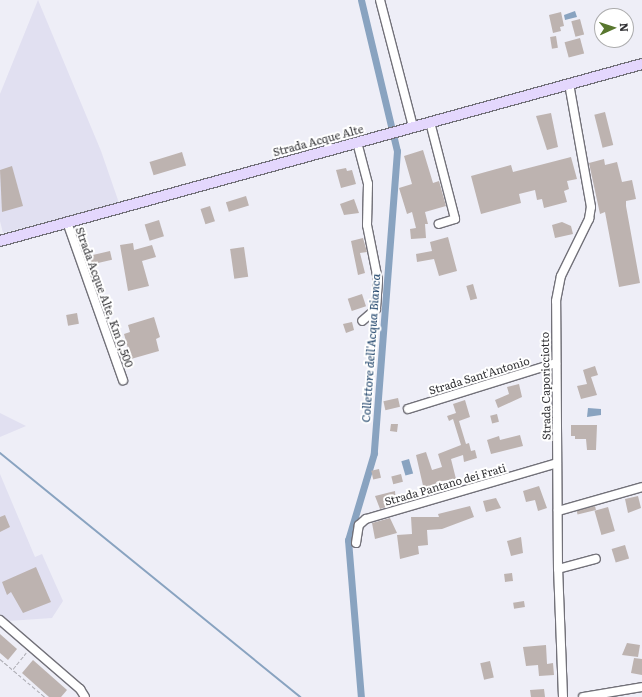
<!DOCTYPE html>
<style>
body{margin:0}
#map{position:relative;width:642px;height:697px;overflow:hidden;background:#eeeef7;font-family:Literata,serif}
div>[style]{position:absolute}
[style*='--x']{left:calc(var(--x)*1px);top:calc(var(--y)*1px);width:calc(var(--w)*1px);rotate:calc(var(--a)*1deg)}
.built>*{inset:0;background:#e1e0f1}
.water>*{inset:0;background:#89a3c0;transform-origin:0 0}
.stream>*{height:2px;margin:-1px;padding:0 1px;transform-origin:1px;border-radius:1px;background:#89a3c0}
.canal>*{height:7px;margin:-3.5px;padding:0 3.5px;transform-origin:3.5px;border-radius:3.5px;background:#89a3c0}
.building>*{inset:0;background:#bdb3b0;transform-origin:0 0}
.path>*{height:1px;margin-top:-0.5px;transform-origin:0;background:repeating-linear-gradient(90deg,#afafb6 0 4px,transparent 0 6px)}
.roads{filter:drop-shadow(1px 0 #727179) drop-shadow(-1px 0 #727179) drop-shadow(0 1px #727179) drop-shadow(0 -1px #727179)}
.minor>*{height:8px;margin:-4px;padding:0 4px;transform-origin:4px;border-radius:4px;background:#fff}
.major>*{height:10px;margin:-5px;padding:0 5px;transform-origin:5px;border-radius:5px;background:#e4d7fd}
span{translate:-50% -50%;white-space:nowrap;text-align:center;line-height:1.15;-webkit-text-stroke:4px #fff;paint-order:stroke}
.street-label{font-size:11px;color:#303033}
.water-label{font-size:12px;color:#163c64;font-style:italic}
.north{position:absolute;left:594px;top:8px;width:40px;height:40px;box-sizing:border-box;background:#fff;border:1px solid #acacad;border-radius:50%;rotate:87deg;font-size:11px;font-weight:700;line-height:16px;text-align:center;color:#303033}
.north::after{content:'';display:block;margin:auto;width:14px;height:18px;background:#58772e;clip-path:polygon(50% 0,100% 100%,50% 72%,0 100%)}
</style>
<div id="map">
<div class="built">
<i style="clip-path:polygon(38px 0,101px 151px,119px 203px,3px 233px,0 221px,0 94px)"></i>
<i style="clip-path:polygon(0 413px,26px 426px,0 437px)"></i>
<i style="clip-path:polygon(0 474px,35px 557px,42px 554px,63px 601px,52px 618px,8px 621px,0 614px)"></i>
</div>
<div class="water">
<i style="clip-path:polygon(575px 11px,577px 17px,565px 20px,564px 15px)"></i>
<i style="clip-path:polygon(588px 408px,601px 409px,601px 415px,587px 417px)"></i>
<i style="left:409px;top:459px;width:15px;height:8px;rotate:74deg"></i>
</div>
<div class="stream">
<i style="--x:0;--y:453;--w:387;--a:39.1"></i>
</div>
<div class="canal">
<i style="--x:361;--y:0;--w:155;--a:76.6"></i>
<i style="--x:397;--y:151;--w:303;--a:94.4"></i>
<i style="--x:374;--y:453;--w:91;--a:106.6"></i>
<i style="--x:348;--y:540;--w:158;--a:85.3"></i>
</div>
<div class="building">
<i style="clip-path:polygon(561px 12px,564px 26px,560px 27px,561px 31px,553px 33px,549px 15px)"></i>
<i style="left:580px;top:19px;width:16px;height:9px;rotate:75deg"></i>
<i style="left:556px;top:36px;width:12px;height:6px;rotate:81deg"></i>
<i style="left:580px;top:38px;width:16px;height:16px;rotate:75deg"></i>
<i style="left:605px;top:112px;width:34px;height:11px;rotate:76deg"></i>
<i style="clip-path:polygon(551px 113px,558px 147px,547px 150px,536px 116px)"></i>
<i style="clip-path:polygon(423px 150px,433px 183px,439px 181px,446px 206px,425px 212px,428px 224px,425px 224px,426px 238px,411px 239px,410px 229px,416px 228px,412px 212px,407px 214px,399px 188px,412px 184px,404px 156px)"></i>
<i style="left:182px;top:152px;width:14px;height:34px;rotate:73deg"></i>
<i style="clip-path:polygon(571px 157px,577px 179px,567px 181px,569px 189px,564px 191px,567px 202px,544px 208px,542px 199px,537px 200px,535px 190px,519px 194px,521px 203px,481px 214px,471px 176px,511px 165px,513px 172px)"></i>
<i style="clip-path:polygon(604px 159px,605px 165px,617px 162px,622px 182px,632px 180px,636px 199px,626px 201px,626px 206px,640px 283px,619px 287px,605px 212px,600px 214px,589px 163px)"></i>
<i style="clip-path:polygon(12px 166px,23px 206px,2px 212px,0 170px)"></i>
<i style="clip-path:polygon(346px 168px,347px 171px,352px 170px,356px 184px,341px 188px,336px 170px)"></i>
<i style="left:246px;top:196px;width:10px;height:21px;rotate:73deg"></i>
<i style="clip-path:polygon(354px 199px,359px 213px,344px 215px,340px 204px)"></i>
<i style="left:210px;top:206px;width:16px;height:10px;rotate:72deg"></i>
<i style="left:159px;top:220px;width:17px;height:15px;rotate:73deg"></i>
<i style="clip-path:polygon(562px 222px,571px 226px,573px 234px,555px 238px,552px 225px)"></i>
<i style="clip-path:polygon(448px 237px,457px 271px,439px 276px,434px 259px,417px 262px,416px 254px,432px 251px,430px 242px)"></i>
<i style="clip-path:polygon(363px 238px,367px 252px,360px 253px,365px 273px,358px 275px,351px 241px)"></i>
<i style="clip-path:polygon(133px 243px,134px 250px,152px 245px,156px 257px,142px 261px,149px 286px,128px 291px,120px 245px)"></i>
<i style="left:244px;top:247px;width:30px;height:14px;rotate:82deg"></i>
<i style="left:110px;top:251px;width:9px;height:21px;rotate:77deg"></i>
<i style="left:473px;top:284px;width:15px;height:7px;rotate:74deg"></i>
<i style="left:362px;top:294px;width:13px;height:15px;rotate:72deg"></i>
<i style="left:77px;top:313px;width:11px;height:11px;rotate:80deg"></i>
<i style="clip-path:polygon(154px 317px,160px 337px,156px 339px,159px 351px,131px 359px,124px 334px,130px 332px,128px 325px)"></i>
<i style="clip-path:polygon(352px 322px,354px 330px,346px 333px,343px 324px)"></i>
<i style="clip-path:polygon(595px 366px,598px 375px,591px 377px,597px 395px,581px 399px,577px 386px,587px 384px,583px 370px)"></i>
<i style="clip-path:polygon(519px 384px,522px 397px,498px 408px,495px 400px,509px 394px,507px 387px)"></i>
<i style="left:398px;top:398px;width:9px;height:15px;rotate:77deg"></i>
<i style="clip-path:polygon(465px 400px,470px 417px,459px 421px,466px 444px,469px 443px,471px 451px,475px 450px,477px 458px,464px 462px,463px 455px,451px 459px,456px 479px,436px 482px,437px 487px,424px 490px,416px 455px,426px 452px,432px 470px,442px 467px,438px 454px,461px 445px,453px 419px,449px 421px,447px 416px,456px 413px,453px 404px)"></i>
<i style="left:497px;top:414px;width:8px;height:7px;rotate:76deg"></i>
<i style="clip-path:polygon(391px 424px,398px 424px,397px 432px,390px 431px)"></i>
<i style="clip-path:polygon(571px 425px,597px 425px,596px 450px,587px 450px,586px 439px,575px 439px,575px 436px,571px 436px)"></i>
<i style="clip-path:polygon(520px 435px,523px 446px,491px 454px,487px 440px,499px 436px,500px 440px)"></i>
<i style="left:379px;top:469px;width:9px;height:8px;rotate:77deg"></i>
<i style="left:401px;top:474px;width:8px;height:10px;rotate:76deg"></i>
<i style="clip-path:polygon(539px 486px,547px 508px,538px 511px,535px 500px,526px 502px,523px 491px)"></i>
<i style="clip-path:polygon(395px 491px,396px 504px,380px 509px,375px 496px)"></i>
<i style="clip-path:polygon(638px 496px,641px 508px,628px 513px,625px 499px)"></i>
<i style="clip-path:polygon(496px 498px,501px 508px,486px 512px,483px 501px)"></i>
<i style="clip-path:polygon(470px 506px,474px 517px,442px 529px,427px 530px,428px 545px,418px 546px,419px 554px,400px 559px,397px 535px,412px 534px,411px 517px,439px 517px,438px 514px)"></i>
<i style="left:595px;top:506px;width:4px;height:19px;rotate:76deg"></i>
<i style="left:608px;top:507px;width:25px;height:14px;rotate:74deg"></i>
<i style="clip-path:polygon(5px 515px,10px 527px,0 532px,0 517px)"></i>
<i style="clip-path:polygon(390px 518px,397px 533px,375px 539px,372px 523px)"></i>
<i style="clip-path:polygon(521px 537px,523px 553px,511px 556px,507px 541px)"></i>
<i style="left:625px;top:545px;width:14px;height:14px;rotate:73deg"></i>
<i style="clip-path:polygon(36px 567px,51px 602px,23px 613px,11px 592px,7px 595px,2px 582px)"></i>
<i style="left:512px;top:573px;width:8px;height:8px;rotate:83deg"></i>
<i style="left:524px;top:601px;width:6px;height:11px;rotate:81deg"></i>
<i style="clip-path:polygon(0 634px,17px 649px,8px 660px,0 653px)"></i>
<i style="clip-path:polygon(627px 643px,640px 645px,638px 657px,622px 655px)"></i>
<i style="clip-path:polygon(546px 645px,547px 664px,553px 663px,554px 675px,539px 676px,538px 665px,526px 666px,523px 647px)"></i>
<i style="clip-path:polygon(634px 658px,642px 659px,642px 675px,631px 673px)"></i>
<i style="clip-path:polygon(33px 660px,67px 690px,61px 697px,49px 697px,22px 673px)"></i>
<i style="left:490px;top:661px;width:17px;height:10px;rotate:77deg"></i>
<i style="clip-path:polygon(544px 689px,545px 697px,531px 697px,530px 690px)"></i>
</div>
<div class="path">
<i style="--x:0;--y:659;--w:59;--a:40.2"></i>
<i style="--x:13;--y:669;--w:21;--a:-51"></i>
</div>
<div class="roads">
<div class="minor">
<i style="--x:380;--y:0;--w:131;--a:75.4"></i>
<i style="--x:430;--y:122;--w:100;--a:75.5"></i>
<i style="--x:455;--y:219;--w:17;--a:163"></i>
<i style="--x:357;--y:142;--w:43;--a:75.3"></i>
<i style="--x:368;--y:184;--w:41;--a:91.4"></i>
<i style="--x:367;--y:225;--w:56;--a:78.7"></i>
<i style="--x:378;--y:280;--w:29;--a:94"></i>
<i style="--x:376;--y:309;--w:18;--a:139"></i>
<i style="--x:67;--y:222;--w:168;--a:70.5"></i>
<i style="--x:408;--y:409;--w:155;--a:-17.3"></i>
<i style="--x:558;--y:511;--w:87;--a:-15.9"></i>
<i style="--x:356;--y:543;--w:18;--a:-81"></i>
<i style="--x:359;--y:525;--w:9;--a:-41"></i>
<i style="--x:366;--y:519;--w:199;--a:-16.3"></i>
<i style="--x:558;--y:569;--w:39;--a:-15"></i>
<i style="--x:0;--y:620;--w:106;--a:40.8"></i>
<i style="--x:80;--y:689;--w:9;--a:58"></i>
<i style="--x:563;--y:697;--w:128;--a:-92.2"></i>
<i style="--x:558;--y:569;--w:268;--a:-90.4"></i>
<i style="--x:556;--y:301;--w:25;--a:-79"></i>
<i style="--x:561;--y:276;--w:64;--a:-63.8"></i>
<i style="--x:589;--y:219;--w:12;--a:-81"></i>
<i style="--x:591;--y:207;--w:125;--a:-100.1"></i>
<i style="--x:583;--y:697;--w:60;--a:-9.6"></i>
</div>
<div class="major">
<i style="--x:0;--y:241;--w:666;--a:-15.41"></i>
</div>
</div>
<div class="street-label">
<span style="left:318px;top:140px;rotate:-15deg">Strada Acque Alte</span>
<span style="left:105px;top:297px;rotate:70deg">Strada Acque Alte, Km 0,500</span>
<span style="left:479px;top:375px;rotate:-17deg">Strada Sant'Antonio</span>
<span style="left:545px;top:386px;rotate:-91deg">Strada Caporicciotto</span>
<span style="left:445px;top:484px;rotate:-16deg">Strada Pantano dei Frati</span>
</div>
<div class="water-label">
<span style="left:371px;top:348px;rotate:-86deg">Collettore dell'Acqua Bianca</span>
</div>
<div class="north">N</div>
</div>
